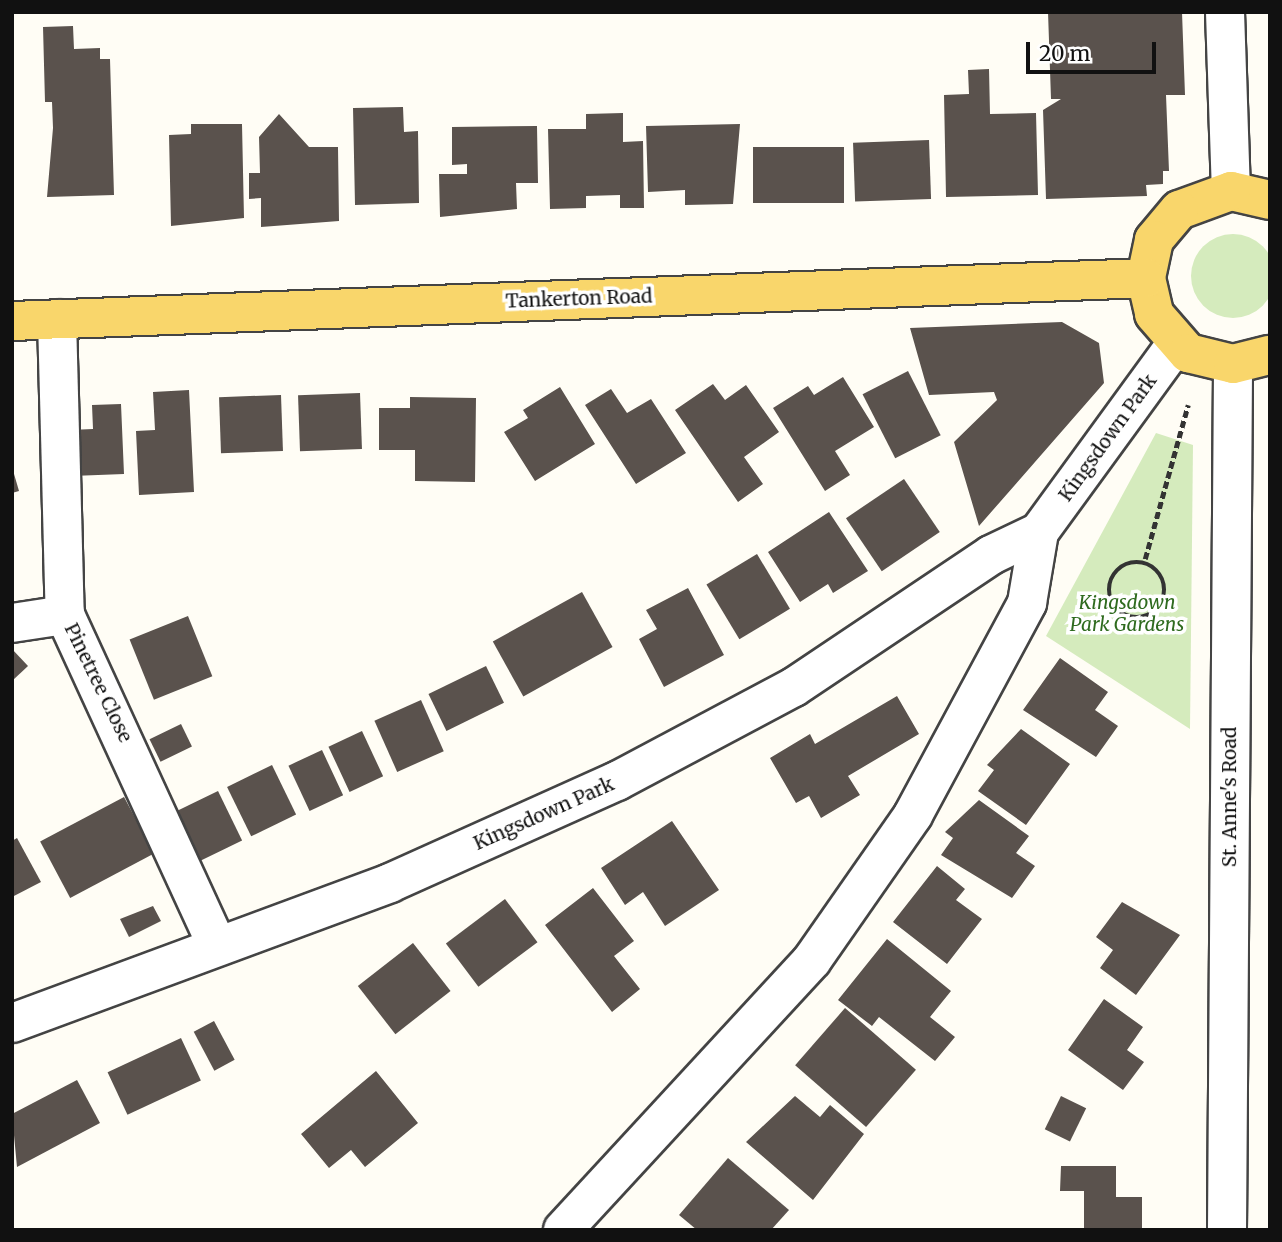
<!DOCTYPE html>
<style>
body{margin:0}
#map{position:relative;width:1282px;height:1242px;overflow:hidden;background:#fffdf5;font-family:Merriweather,serif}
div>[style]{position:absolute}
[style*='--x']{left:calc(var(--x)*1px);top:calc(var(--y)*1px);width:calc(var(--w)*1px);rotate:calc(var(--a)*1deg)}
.green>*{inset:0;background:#d5ebbd}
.round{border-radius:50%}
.building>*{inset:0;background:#5a524d;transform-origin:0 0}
.path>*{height:4.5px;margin-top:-2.25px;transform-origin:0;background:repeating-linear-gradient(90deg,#333 0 7px,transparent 0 10.5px)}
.path>.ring{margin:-2.25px;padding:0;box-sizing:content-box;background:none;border:4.5px solid #333;border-radius:50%}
.roads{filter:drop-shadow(2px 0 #444) drop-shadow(-2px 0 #444) drop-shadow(0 2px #444) drop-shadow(0 -2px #444)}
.minor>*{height:38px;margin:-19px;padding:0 19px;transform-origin:19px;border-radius:19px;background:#fff}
.major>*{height:38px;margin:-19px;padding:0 19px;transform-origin:19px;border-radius:19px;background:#f9d66b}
span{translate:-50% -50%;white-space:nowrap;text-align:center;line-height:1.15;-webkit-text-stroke:7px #fff;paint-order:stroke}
.street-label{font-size:19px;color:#111}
.park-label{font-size:19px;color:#2f6b1f;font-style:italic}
.frame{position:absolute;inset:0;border:14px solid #111;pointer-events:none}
.scale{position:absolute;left:1026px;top:42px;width:130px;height:32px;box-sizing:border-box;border:4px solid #111;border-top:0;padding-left:9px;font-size:21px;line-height:24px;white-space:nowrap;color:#111;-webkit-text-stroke:5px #fff;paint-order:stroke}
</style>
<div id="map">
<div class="green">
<i class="round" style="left:1191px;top:234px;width:84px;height:84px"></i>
<i style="clip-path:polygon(1156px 433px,1193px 445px,1190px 729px,1046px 636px)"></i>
</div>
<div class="building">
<i style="clip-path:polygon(1048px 12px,1182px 12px,1185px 95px,1166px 95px,1169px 171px,1163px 171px,1163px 184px,1146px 185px,1147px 196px,1046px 199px,1043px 110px,1061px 99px,1051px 99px)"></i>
<i style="clip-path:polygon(73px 26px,74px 49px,100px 48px,100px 59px,110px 59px,114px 195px,47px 197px,53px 128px,52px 102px,45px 102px,43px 27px)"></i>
<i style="clip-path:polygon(989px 69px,990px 114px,1036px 113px,1038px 195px,946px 197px,944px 95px,969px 94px,968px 70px)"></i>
<i style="clip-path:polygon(403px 107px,404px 132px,418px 131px,419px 203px,355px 205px,353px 108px)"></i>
<i style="clip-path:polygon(623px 113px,623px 142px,643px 141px,644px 208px,620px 208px,620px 195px,586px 196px,586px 208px,550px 209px,548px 129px,586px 129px,586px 114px)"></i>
<i style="clip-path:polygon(279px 114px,309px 147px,338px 147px,339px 221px,261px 227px,261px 198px,249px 199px,249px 173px,260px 173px,259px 137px)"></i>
<i style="clip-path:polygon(191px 124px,242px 124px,244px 218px,171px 226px,169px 135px,191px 134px)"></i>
<i style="clip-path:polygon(740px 124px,733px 204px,685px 205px,685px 190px,648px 192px,646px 126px)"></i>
<i style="clip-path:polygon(537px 126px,538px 183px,516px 183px,517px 209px,440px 217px,439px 174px,467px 174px,467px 164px,452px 165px,452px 127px)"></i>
<i style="left:929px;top:140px;width:59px;height:76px;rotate:88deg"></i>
<i style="left:753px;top:147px;width:91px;height:56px"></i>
<i style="clip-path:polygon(1062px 322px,1099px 343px,1104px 383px,979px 526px,954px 442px,997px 400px,994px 392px,929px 395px,910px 328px)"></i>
<i style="left:908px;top:371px;width:72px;height:51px;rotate:63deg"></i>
<i style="clip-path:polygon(843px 377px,874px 427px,835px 451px,850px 475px,825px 491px,773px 408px,808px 386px,814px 395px)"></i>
<i style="clip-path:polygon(713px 384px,725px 400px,746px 385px,779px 432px,744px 457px,763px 484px,738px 502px,675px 410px)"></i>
<i style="clip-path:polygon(560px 387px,595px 444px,535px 481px,504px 432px,528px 418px,523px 410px)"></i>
<i style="clip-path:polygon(611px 389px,627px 413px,651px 399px,686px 453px,636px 484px,585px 405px)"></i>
<i style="clip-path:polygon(189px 390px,194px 492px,139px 495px,136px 431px,155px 430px,153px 392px)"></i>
<i style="left:360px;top:393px;width:56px;height:62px;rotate:88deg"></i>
<i style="left:281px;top:395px;width:56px;height:62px;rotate:88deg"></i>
<i style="clip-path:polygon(410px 397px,476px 398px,475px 482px,415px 481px,415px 450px,379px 450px,379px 408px,410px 408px)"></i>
<i style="clip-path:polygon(121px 404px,124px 474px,72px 476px,70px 430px,93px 429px,92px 405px)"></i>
<i style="clip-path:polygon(12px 467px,19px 491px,12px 493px)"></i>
<i style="left:904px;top:479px;width:64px;height:70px;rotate:56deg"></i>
<i style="clip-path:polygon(829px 512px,868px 571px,833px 593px,828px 584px,800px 602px,768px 552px)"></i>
<i style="left:757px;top:554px;width:64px;height:59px;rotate:59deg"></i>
<i style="clip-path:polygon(688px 588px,724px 655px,664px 687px,639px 639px,657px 629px,646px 610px)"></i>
<i style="left:582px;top:592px;width:63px;height:102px;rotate:61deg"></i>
<i style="left:188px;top:616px;width:65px;height:63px;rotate:68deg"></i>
<i style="clip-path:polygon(12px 649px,28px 666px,12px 681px)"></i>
<i style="clip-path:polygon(1060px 658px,1108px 692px,1095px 710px,1118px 726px,1096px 757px,1023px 710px)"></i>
<i style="left:486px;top:666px;width:41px;height:64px;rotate:64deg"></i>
<i style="clip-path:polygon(897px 696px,919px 734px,848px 776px,860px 795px,821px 818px,809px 796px,796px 803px,770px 758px,810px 734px,815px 744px)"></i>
<i style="left:421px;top:700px;width:56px;height:51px;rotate:66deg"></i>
<i style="left:181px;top:724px;width:25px;height:35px;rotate:64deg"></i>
<i style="clip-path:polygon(1021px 729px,1070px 764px,1026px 825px,978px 791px,994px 770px,987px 765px)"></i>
<i style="left:362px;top:731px;width:50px;height:37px;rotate:65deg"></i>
<i style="left:322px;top:750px;width:50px;height:37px;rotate:65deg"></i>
<i style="left:272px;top:765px;width:55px;height:50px;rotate:64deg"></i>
<i style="left:218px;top:791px;width:55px;height:51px;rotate:64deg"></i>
<i style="left:124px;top:797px;width:64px;height:95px;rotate:62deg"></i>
<i style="clip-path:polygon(979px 800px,1029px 836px,1016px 853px,1035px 866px,1012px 898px,941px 855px,953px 838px,945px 832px)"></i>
<i style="clip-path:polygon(672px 821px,719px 890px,665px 926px,643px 892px,625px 905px,601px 868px)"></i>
<i style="clip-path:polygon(17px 838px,41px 882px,12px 897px,12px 841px)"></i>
<i style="clip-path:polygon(937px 866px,965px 889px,956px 900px,982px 919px,947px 964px,893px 922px)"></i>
<i style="clip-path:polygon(593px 888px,634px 941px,614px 956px,640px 989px,612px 1012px,545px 925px)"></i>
<i style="left:505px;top:899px;width:54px;height:74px;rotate:53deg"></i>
<i style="clip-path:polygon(1122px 902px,1180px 935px,1136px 995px,1100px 968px,1113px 950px,1096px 937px)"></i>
<i style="clip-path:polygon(153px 906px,161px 921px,129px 937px,120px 919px)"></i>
<i style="clip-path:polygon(887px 939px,951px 991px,930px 1017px,955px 1037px,935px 1061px,879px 1017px,872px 1026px,838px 1000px)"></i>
<i style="left:413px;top:943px;width:61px;height:70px;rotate:52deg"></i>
<i style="clip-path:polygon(1104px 999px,1143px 1027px,1127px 1050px,1144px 1062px,1123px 1090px,1068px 1050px)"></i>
<i style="left:845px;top:1008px;width:94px;height:76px;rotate:41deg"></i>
<i style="left:214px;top:1021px;width:44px;height:23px;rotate:62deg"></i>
<i style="left:181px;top:1038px;width:47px;height:81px;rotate:65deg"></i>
<i style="clip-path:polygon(376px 1071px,418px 1123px,365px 1167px,351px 1150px,329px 1168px,301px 1134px)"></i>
<i style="clip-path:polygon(77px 1080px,100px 1123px,17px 1167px,12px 1114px)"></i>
<i style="clip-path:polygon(795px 1096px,820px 1117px,830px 1105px,864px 1134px,813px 1200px,746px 1142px)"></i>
<i style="left:1061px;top:1096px;width:28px;height:37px;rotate:26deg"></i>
<i style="clip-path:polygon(728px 1158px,789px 1210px,771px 1230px,697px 1230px,679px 1215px)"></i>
<i style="clip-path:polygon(1061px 1166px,1116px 1166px,1116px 1197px,1142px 1197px,1142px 1230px,1084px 1230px,1084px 1191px,1060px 1191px)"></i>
</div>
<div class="path">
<i style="--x:1145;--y:559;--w:160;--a:-74.4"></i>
<i class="ring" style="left:1109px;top:562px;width:51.5px;height:51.5px"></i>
</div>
<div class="roads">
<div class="minor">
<i style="--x:1225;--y:12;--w:179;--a:88.1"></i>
<i style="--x:57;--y:319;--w:296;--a:88.5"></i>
<i style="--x:65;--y:615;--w:363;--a:65.3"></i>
<i style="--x:12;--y:623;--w:54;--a:-8.6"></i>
<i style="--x:12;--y:1023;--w:403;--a:-20.3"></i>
<i style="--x:390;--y:883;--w:249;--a:-24.2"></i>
<i style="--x:617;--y:781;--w:200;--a:-28"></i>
<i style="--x:794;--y:687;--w:237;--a:-33.8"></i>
<i style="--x:991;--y:555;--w:53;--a:-25.6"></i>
<i style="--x:563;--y:1230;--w:367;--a:-47.3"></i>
<i style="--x:812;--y:960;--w:177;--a:-55.1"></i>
<i style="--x:913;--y:815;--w:241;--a:-61.7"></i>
<i style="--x:1027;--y:603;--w:72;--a:-80.4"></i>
<i style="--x:1039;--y:532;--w:233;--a:-53.9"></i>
<i style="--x:1227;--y:1230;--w:866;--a:-89.6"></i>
</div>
<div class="major">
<i style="--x:1270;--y:200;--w:40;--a:-167"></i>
<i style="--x:1231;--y:191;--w:55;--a:159.9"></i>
<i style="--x:1179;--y:210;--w:39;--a:130"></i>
<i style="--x:1154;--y:240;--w:39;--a:102"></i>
<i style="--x:1146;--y:278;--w:37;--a:77"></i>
<i style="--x:1154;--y:314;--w:52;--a:48.9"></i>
<i style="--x:1188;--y:353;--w:46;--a:13.7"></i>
<i style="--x:1233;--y:364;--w:38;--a:-14"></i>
<i style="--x:12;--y:321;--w:1135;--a:-2.17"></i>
</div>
</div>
<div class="street-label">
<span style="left:579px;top:299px;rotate:-2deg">Tankerton Road</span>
<span style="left:1108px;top:438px;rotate:-54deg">Kingsdown Park</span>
<span style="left:98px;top:683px;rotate:64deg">Pinetree Close</span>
<span style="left:1230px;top:797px;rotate:-90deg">St. Anne's Road</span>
<span style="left:544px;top:814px;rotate:-24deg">Kingsdown Park</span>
</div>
<div class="park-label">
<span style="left:1127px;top:614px">Kingsdown<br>Park Gardens</span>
</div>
<div class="frame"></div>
<div class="scale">20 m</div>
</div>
